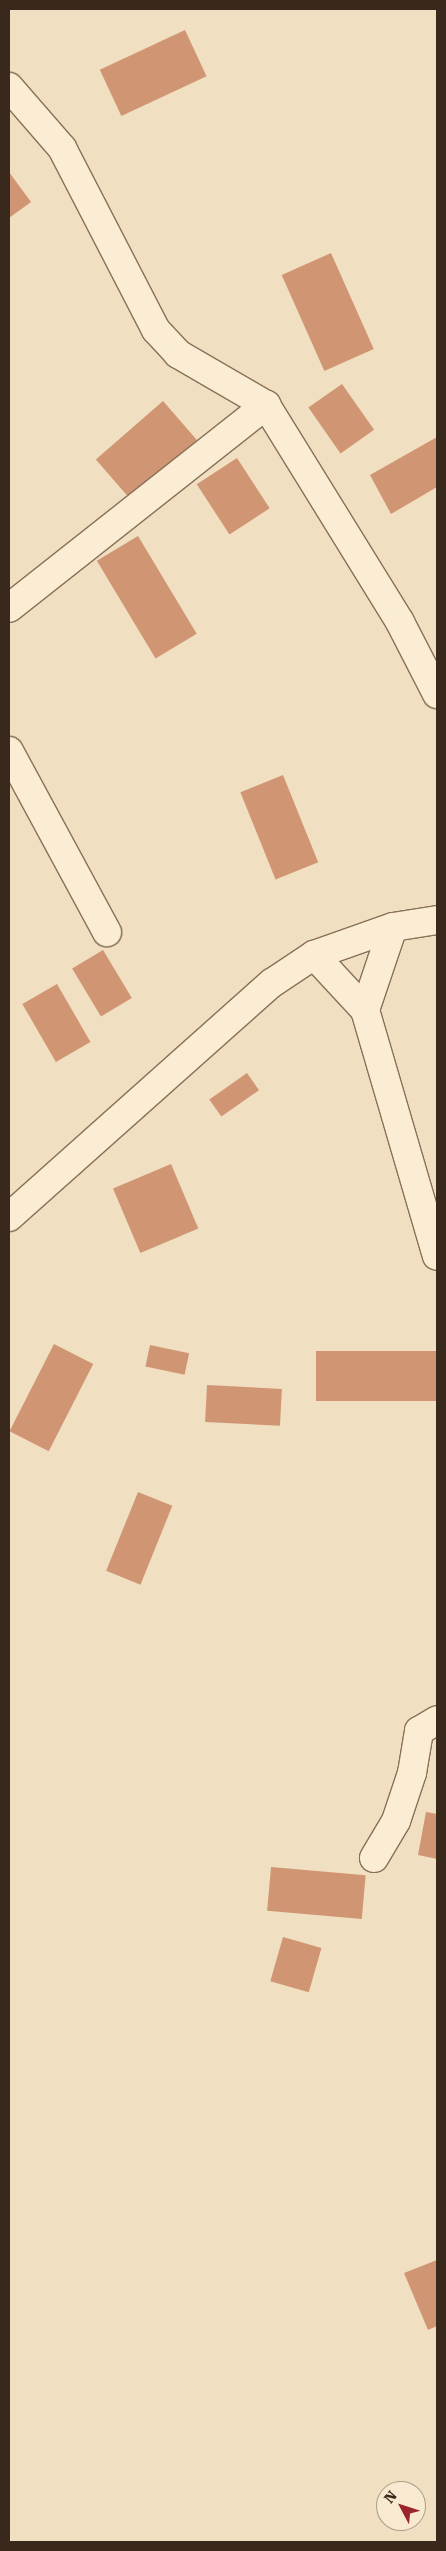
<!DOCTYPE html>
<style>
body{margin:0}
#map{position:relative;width:446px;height:2551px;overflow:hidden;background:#f0dfc0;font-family:"Roboto Serif",serif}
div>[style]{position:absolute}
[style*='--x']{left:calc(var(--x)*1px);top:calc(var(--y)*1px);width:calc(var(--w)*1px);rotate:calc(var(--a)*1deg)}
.building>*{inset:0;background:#d09674;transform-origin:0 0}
.roads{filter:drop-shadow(1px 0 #8a7057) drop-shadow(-1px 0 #8a7057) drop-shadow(0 1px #8a7057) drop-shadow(0 -1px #8a7057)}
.street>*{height:28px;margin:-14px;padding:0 14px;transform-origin:14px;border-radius:14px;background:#faedd4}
span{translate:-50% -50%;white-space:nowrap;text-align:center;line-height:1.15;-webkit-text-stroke:5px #f7ead0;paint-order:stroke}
.frame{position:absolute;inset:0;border:10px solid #39291c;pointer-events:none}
.north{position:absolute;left:376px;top:2481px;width:50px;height:50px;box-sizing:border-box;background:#f7ead0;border:1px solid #ab9d88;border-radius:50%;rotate:310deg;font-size:14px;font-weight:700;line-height:20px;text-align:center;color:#39291c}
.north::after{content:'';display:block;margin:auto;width:18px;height:22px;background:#9b252b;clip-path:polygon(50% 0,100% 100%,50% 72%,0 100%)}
</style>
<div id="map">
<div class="building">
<i style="left:185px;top:30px;width:51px;height:94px;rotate:65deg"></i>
<i style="clip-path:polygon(9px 172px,31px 202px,9px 218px)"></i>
<i style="left:331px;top:253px;width:105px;height:54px;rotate:66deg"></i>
<i style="left:342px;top:384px;width:56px;height:41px;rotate:55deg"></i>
<i style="left:163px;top:401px;width:52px;height:89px;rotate:49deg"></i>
<i style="clip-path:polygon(437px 437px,437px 487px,391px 514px,370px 475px)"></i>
<i style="left:237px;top:458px;width:60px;height:48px;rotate:57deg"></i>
<i style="left:138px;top:536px;width:114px;height:48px;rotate:59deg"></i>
<i style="left:283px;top:775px;width:94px;height:46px;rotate:68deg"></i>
<i style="left:103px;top:950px;width:56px;height:36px;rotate:59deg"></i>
<i style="left:57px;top:984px;width:67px;height:40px;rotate:60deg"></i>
<i style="left:247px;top:1073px;width:21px;height:46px;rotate:55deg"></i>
<i style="left:171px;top:1164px;width:70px;height:63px;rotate:67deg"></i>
<i style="left:54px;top:1344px;width:44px;height:98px;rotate:27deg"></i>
<i style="left:150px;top:1345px;width:40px;height:22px;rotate:12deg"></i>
<i style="left:437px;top:1351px;width:50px;height:121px;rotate:90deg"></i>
<i style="left:207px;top:1385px;width:75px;height:37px;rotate:3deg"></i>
<i style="left:138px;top:1492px;width:37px;height:85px;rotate:22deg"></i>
<i style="clip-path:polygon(426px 1812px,437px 1814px,437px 1859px,418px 1855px)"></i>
<i style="left:271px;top:1867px;width:95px;height:44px;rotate:5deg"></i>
<i style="left:283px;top:1937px;width:40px;height:46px;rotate:16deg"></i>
<i style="clip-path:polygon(437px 2260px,437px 2326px,428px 2330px,404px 2273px)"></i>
</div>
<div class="roads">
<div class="street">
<i style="--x:9;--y:87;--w:81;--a:49"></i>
<i style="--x:62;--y:148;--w:205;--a:62.7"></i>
<i style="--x:156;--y:330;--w:33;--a:47"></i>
<i style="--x:178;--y:354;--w:102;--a:30.1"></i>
<i style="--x:266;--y:405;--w:255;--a:58.3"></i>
<i style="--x:400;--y:622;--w:81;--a:62.8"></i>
<i style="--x:9;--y:608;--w:328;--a:-38.3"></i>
<i style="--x:9;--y:751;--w:206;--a:61.6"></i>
<i style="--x:393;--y:927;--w:88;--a:108.6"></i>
<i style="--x:365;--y:1010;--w:256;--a:73.7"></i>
<i style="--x:314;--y:955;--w:75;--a:47.2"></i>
<i style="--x:9;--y:1217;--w:352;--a:-41.7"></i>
<i style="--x:272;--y:983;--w:50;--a:-33.7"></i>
<i style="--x:314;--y:955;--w:84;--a:-19.5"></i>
<i style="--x:393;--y:927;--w:45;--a:-9"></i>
<i style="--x:374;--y:1858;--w:43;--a:-59.3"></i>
<i style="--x:396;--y:1821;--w:51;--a:-71.6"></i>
<i style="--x:412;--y:1773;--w:43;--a:-80.5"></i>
<i style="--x:419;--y:1731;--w:21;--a:-31"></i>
</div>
</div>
<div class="frame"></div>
<div class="north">N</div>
</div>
